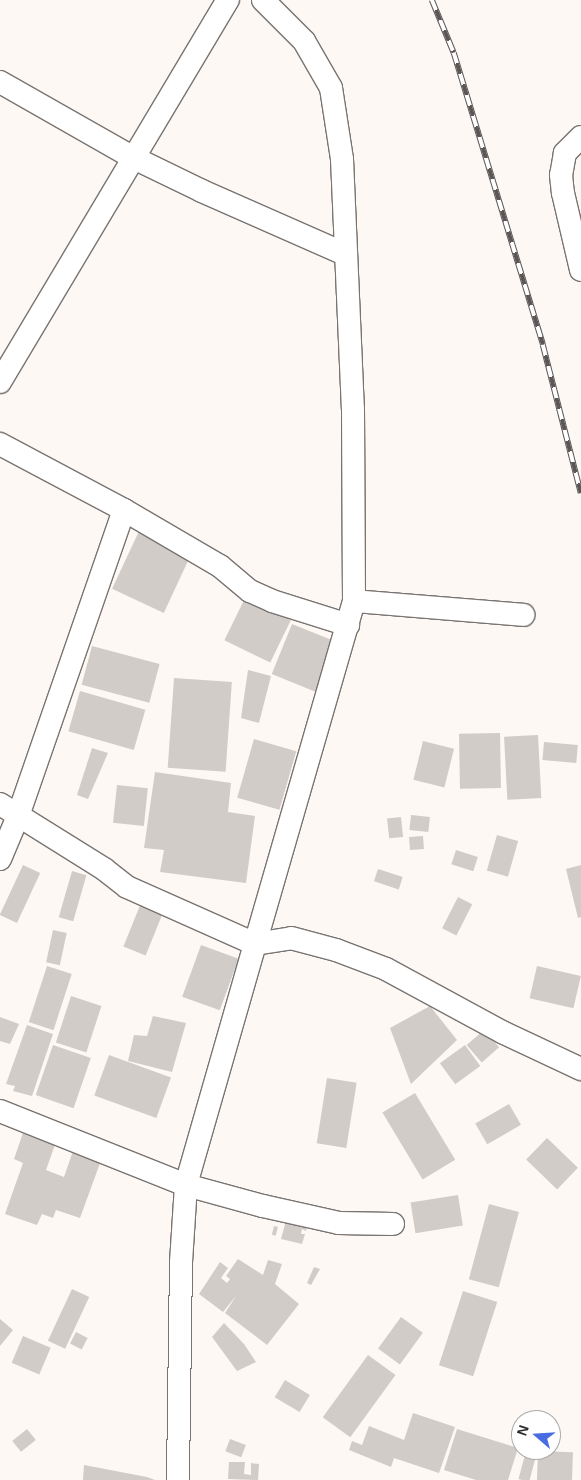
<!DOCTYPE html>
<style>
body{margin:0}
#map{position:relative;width:581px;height:1480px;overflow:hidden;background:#fef8f4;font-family:Helvetica,sans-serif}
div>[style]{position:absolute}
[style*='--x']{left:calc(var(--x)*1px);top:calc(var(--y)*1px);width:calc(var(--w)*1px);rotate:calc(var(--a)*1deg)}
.building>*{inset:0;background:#d1ccc8;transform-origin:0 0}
.roads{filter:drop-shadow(1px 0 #797471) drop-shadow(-1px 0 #797471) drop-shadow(0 1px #797471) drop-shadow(0 -1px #797471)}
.minor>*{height:22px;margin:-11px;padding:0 11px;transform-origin:11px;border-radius:11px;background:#fff}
.rail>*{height:5.5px;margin-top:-2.75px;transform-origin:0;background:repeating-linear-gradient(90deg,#fff 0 11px,#5a5756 0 22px);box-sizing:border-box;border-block:1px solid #5a5756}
span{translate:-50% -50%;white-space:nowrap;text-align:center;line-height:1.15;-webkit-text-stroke:4px #fff;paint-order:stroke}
.north{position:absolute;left:511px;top:1410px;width:50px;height:50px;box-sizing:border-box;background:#fff;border:1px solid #ababaa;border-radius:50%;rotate:289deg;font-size:14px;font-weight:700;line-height:20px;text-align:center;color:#2e2c2b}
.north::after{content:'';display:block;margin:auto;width:18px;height:22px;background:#496de0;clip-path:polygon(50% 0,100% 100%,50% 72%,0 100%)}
</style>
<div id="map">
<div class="building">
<i style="left:140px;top:529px;width:57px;height:66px;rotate:25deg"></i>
<i style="left:245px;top:598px;width:51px;height:47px;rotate:26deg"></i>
<i style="left:292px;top:624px;width:51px;height:54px;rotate:22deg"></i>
<i style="left:92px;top:646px;width:70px;height:40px;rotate:15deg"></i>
<i style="clip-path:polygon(248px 670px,271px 676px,259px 723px,241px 718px)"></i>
<i style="left:174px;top:678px;width:58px;height:90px;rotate:4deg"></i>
<i style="left:80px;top:691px;width:68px;height:42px;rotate:16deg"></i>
<i style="left:500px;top:733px;width:55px;height:41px;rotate:89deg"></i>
<i style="left:538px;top:735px;width:63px;height:34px;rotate:87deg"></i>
<i style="left:254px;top:739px;width:44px;height:61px;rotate:16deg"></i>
<i style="left:423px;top:741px;width:32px;height:40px;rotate:14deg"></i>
<i style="left:544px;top:742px;width:34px;height:18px;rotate:5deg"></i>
<i style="clip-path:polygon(92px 748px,108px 753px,88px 799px,77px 795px)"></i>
<i style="clip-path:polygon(155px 772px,231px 783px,228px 812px,255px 816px,246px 883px,160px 872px,164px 850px,144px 848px)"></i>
<i style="left:117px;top:785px;width:31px;height:38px;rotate:6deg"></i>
<i style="left:411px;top:815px;width:19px;height:15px;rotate:6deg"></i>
<i style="left:401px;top:817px;width:20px;height:14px;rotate:84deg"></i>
<i style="left:497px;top:835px;width:22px;height:37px;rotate:16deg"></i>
<i style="left:423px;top:836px;width:13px;height:14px;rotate:86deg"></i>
<i style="left:456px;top:850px;width:23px;height:15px;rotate:18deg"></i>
<i style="left:23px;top:865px;width:19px;height:55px;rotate:25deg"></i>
<i style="clip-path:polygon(581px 865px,581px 917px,578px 918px,566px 869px)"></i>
<i style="left:378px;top:869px;width:26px;height:13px;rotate:18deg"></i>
<i style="left:72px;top:871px;width:15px;height:48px;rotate:16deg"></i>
<i style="left:458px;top:897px;width:16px;height:35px;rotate:27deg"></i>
<i style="left:141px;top:903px;width:24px;height:47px;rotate:22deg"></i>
<i style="left:53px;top:930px;width:14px;height:33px;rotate:12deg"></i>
<i style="left:201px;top:945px;width:40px;height:55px;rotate:20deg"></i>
<i style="left:47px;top:966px;width:26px;height:59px;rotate:18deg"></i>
<i style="left:537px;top:966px;width:45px;height:33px;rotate:13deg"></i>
<i style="left:71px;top:996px;width:32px;height:49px;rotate:18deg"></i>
<i style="clip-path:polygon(430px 1006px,457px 1040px,411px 1084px,390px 1028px)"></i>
<i style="clip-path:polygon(153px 1016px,186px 1023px,172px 1072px,128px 1061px,134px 1035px,147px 1036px)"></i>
<i style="clip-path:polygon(0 1017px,19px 1024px,10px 1044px,0 1041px)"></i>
<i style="clip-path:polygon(27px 1025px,53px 1034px,32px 1096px,13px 1091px,15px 1086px,6px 1084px)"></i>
<i style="left:484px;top:1030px;width:23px;height:23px;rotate:49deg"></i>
<i style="left:53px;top:1045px;width:40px;height:53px;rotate:19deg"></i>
<i style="left:465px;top:1045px;width:26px;height:31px;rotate:54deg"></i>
<i style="left:109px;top:1055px;width:66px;height:43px;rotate:20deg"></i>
<i style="left:327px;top:1078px;width:30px;height:66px;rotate:9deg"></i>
<i style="left:415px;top:1093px;width:78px;height:38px;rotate:59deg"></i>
<i style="left:509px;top:1104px;width:24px;height:39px;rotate:60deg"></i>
<i style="clip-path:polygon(25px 1127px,57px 1139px,46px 1170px,64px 1177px,75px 1145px,103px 1155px,80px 1218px,56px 1210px,53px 1218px,42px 1214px,37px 1225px,5px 1214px,23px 1163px,14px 1159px)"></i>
<i style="left:547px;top:1138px;width:43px;height:30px;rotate:44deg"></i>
<i style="left:458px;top:1195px;width:31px;height:48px;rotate:81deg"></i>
<i style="left:489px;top:1204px;width:31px;height:78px;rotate:15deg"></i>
<i style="clip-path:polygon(287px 1217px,308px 1222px,306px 1231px,302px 1229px,301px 1234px,305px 1234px,302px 1244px,281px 1239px)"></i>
<i style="left:274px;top:1226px;width:4px;height:9px;rotate:14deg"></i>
<i style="clip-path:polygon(238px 1259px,263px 1275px,268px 1260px,282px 1264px,275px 1284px,299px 1304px,267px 1345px,225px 1313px,236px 1296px,223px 1312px,199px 1294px,220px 1262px,228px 1268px,221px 1278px,227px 1283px,230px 1279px,226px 1276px)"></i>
<i style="clip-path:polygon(314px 1267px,320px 1269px,311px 1285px,307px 1283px)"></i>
<i style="left:72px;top:1289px;width:19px;height:57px;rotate:25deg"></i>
<i style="left:463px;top:1291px;width:36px;height:78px;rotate:18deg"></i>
<i style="left:401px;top:1317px;width:27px;height:39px;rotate:36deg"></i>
<i style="clip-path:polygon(0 1319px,13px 1330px,0 1346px)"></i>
<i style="clip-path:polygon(224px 1323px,244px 1344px,256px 1362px,237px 1371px,212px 1337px)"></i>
<i style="left:76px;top:1332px;width:13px;height:13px;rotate:27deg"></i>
<i style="left:23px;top:1336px;width:30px;height:29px;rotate:23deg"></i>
<i style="left:368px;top:1355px;width:34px;height:77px;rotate:36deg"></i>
<i style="left:285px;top:1380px;width:29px;height:20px;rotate:31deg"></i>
<i style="clip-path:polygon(413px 1413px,455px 1427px,439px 1473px,394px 1458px,391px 1467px,349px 1450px,352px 1441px,362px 1445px,369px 1426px,404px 1440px)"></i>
<i style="left:27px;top:1429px;width:14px;height:19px;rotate:51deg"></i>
<i style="clip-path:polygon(457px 1429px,518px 1448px,508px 1480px,476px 1480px,444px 1470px)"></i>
<i style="left:230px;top:1439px;width:17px;height:13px;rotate:21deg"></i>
<i style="left:526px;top:1451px;width:11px;height:29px;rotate:15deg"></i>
<i style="left:538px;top:1451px;width:35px;height:29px;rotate:2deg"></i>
<i style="clip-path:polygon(229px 1462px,245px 1462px,244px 1474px,251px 1475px,251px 1463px,259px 1464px,258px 1480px,228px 1479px)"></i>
<i style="clip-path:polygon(84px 1465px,147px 1477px,155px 1480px,83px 1480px)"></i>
</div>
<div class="roads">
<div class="minor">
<i style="--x:263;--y:0;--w:58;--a:45"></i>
<i style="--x:304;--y:41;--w:54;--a:60.1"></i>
<i style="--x:331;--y:88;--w:72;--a:81.2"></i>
<i style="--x:342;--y:159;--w:250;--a:87.5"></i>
<i style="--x:353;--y:409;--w:192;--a:89.7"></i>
<i style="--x:354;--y:601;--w:357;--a:106.1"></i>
<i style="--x:255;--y:944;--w:36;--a:-9"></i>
<i style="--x:291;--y:938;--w:47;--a:14.9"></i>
<i style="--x:336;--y:950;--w:53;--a:20.8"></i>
<i style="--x:386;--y:969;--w:134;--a:28.5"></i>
<i style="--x:504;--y:1033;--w:85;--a:25.1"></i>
<i style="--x:0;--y:82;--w:154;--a:29.6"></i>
<i style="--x:134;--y:158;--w:76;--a:25.9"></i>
<i style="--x:202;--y:191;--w:156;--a:23.8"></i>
<i style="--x:581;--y:137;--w:23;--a:135"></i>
<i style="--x:565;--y:153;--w:22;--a:100"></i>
<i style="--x:561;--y:175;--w:18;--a:84"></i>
<i style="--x:563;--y:193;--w:79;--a:76.8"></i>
<i style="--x:0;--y:382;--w:445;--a:-59.2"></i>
<i style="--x:0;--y:444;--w:140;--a:28"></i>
<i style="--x:124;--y:510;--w:111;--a:30.3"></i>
<i style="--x:220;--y:566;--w:39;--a:40"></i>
<i style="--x:250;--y:591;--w:24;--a:24"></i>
<i style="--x:272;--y:601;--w:80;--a:17.5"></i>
<i style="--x:354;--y:601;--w:170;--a:4.7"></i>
<i style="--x:0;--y:804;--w:123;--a:32"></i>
<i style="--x:104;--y:869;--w:29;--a:38"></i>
<i style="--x:127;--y:887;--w:140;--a:24"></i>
<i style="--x:255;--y:944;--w:251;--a:106"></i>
<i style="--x:186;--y:1185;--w:77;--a:93.7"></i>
<i style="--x:181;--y:1262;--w:218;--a:90.8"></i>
<i style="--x:0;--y:859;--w:47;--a:-67.3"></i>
<i style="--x:18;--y:816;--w:324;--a:-70.9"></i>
<i style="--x:0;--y:1111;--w:200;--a:21.7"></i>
<i style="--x:186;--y:1185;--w:80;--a:15.3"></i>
<i style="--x:263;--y:1206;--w:78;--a:12.6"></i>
<i style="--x:339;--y:1223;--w:54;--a:1.1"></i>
</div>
</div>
<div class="rail">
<i style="--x:432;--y:0;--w:57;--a:67.5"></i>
<i style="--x:454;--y:53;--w:305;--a:73"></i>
<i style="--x:543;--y:345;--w:153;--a:75.6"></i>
</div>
<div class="north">N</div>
</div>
